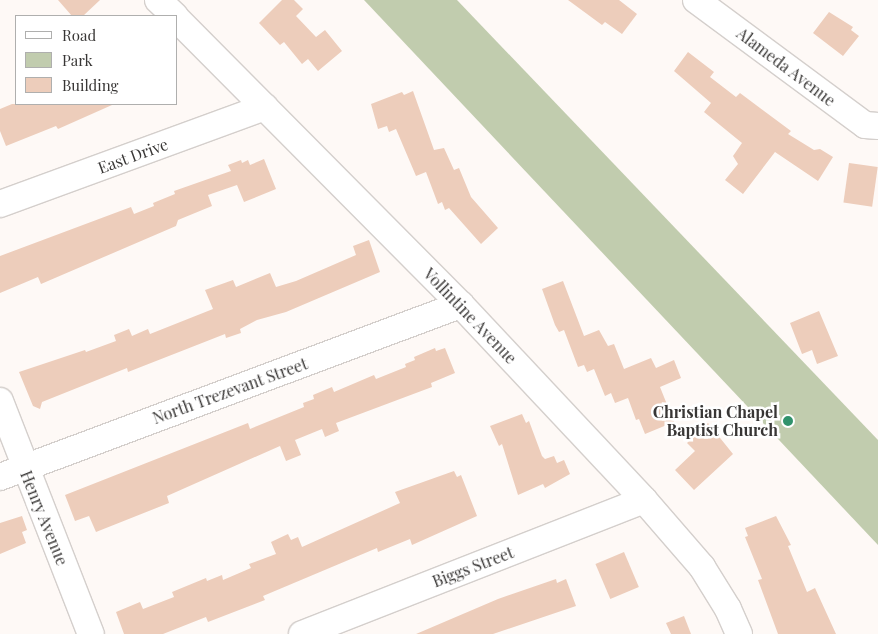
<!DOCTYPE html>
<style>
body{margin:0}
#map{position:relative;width:878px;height:634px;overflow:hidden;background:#fef9f6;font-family:"Playfair Display",serif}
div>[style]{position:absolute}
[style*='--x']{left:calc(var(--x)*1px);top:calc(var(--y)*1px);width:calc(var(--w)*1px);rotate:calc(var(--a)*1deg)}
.green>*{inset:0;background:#c1ccae}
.building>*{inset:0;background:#edcdbb;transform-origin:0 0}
.roads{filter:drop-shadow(1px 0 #d4cfcc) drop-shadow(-1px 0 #d4cfcc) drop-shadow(0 1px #d4cfcc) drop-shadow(0 -1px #d4cfcc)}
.minor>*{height:26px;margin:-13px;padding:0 13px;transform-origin:13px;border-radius:13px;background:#fff}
.dots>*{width:14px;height:14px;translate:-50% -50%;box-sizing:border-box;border:2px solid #fff;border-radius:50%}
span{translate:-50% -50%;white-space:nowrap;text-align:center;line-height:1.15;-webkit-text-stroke:5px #fff;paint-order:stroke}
.street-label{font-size:16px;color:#383635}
.poi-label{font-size:16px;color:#383635;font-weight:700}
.right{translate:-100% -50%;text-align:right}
.legend{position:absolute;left:15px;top:15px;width:162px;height:90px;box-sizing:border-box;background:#fff;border:1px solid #afafae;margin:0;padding:6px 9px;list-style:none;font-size:15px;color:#383635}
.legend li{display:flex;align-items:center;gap:10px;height:25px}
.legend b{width:25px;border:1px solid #afafae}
</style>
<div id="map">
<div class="green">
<i style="clip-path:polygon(364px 0,457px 0,878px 440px,878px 545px)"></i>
</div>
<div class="building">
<i style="clip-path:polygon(58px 0,100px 0,83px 16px,72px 16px)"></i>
<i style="clip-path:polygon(282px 0,294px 0,303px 9px,296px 16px,316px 37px,325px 30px,342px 51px,318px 71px,308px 59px,302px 64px,284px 42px,280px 45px,259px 23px)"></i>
<i style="clip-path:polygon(568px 0,619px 0,637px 14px,622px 34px,605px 22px,602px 25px)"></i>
<i style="clip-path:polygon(829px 12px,853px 27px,851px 30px,859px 36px,843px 56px,813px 33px)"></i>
<i style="clip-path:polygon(688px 52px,714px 72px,710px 77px,736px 97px,740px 93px,791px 131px,788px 134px,814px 150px,820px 149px,833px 157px,818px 181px,775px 152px,743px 194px,725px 180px,738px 164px,733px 156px,742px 143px,704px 112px,711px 103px,674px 71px)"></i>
<i style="clip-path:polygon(413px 91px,434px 150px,444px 148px,454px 170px,459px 168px,471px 197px,498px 228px,481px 244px,449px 208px,445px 210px,442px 202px,438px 204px,426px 172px,416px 176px,396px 129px,389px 132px,387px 126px,378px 129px,371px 104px,402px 92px,404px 95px)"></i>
<i style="clip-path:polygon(12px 104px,112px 104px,112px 105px,58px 129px,56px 126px,6px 146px,0 131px,0 109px)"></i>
<i style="clip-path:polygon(264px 159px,276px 189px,244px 202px,237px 185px,208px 195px,212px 206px,178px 220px,176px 226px,41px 284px,38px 277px,0 293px,0 256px,131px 207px,134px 214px,154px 206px,153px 203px,175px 194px,174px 191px,231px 171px,228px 165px,241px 160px,242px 163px,248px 160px,250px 165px)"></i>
<i style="left:849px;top:163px;width:29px;height:40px;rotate:8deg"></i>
<i style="clip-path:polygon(369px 240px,380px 272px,286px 312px,257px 320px,240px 329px,241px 333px,226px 338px,225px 334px,128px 372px,127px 368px,42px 402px,40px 409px,33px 406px,19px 372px,85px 350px,86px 352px,116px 341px,114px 335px,129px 329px,132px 336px,148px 329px,150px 334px,213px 309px,205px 290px,233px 280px,236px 287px,270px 273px,276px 287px,296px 281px,356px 255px,353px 246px)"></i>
<i style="clip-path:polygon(563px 281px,584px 336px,599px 330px,608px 346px,614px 344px,624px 369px,651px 358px,656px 368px,674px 360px,681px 378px,660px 387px,674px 422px,645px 434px,639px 419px,636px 420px,628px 398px,615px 403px,611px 393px,605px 396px,594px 369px,587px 372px,584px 365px,578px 367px,564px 330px,559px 332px,555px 325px,542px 289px)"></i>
<i style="clip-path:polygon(819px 311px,838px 356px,817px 364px,812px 350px,802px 354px,790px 323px)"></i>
<i style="clip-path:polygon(435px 348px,436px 351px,445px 348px,455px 373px,431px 383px,432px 387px,336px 423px,339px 431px,325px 437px,322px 429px,295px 440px,301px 455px,286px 461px,280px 446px,167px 496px,169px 503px,96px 532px,89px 516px,75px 521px,65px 495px,248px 423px,250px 429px,304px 407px,303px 403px,314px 399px,313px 395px,332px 387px,334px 392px,374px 375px,376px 379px,406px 367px,405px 364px,415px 360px,414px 357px)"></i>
<i style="clip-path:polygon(522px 414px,526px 423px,529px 421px,542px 456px,545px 459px,554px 456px,557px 463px,564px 460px,570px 474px,545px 488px,543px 484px,518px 495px,502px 444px,499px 446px,490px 426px)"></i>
<i style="clip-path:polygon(708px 423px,733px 454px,694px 490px,675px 470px,695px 451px,687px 443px)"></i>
<i style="clip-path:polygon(454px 471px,457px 477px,461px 475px,477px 516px,412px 545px,410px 539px,378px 552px,377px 548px,263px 596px,265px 600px,208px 622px,206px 617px,163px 634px,124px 634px,116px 612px,140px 602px,143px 609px,174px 597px,172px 592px,206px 578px,207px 581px,222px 575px,223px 580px,251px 568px,249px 564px,276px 554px,271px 542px,288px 534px,291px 540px,298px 537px,302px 547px,400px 503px,395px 492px)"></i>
<i style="clip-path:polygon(22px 516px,27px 530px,22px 532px,26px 543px,0 554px,0 523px)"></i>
<i style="clip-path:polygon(776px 516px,791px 545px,788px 546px,807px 592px,815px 588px,836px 634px,778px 634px,758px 580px,762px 579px,745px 537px,748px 536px,745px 528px)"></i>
<i style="left:624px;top:552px;width:38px;height:31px;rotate:67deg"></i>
<i style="clip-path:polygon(556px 579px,557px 583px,566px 579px,576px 606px,493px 634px,416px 634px,498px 599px)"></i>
<i style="clip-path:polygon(684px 616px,691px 634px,671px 634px,666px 623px)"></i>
</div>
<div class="roads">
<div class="minor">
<i style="--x:158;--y:0;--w:23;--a:43"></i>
<i style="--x:696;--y:0;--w:210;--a:36.5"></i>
<i style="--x:865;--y:125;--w:13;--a:4"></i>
<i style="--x:176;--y:18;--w:404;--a:45.2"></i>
<i style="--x:461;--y:305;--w:267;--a:46.8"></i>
<i style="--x:644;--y:500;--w:89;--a:49.1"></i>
<i style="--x:702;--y:567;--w:49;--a:58.2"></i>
<i style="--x:728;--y:609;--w:27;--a:66"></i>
<i style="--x:0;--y:204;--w:282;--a:-20.1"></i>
<i style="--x:0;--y:401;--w:250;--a:68.7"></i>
<i style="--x:0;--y:477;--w:492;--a:-20.5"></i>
<i style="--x:302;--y:634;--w:367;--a:-21.4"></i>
</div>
</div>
<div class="dots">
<i style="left:788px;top:421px;background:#31926c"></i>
</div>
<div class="street-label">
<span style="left:786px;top:67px;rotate:37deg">Alameda Avenue</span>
<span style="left:133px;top:156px;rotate:-20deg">East Drive</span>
<span style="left:470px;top:316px;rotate:46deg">Vollintine Avenue</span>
<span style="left:230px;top:391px;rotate:-20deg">North Trezevant Street</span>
<span style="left:44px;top:518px;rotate:68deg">Henry Avenue</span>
<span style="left:473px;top:567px;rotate:-21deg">Biggs Street</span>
</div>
<div class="poi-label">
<span class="right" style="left:778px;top:421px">Christian Chapel<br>Baptist Church</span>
</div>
<ul class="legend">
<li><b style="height:6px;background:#fff"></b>Road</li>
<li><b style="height:14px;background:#c1ccae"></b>Park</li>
<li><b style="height:14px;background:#edcdbb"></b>Building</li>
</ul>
</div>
